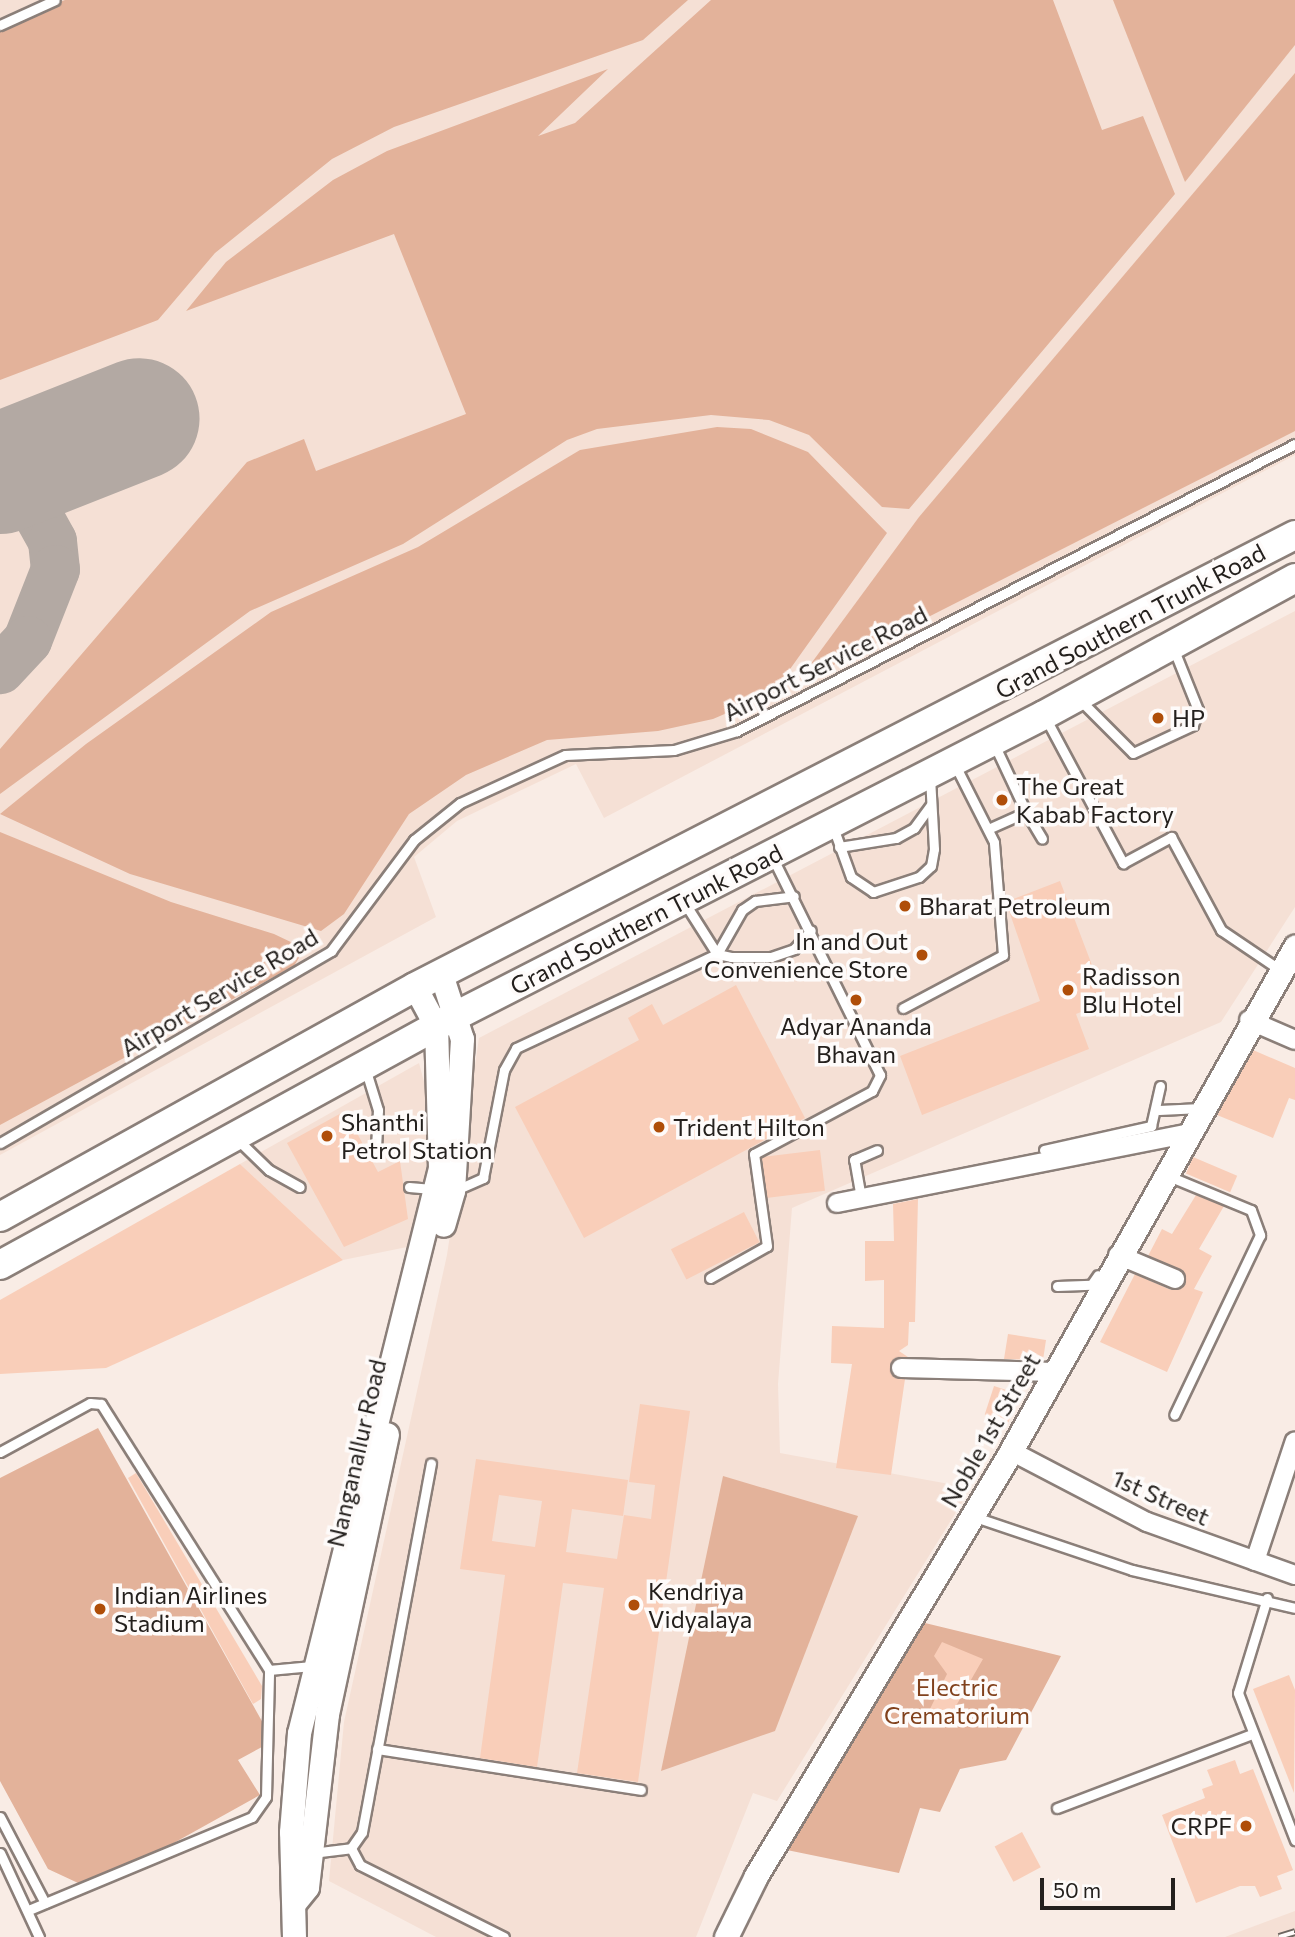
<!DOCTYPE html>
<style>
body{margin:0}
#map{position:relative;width:1295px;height:1937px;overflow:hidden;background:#f9ece5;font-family:Commissioner,sans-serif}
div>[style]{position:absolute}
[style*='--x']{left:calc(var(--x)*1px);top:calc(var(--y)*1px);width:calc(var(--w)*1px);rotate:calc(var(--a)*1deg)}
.built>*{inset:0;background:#f5e0d5}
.green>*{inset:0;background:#e3b29a}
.taxiway>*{height:49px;margin:-24.5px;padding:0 24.5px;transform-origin:24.5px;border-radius:24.5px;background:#b3a9a3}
.runway>*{height:121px;margin:-60.5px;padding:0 60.5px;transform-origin:60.5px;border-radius:60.5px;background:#b3a9a3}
.building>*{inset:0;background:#f9ceb9;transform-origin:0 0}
.roads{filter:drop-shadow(2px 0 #8b7f79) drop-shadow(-2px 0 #8b7f79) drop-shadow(0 2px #8b7f79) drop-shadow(0 -2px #8b7f79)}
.service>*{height:9px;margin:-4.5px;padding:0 4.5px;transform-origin:4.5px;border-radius:4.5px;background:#fff}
.minor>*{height:18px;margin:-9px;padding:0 9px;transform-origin:9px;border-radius:9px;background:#fff}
.tertiary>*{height:23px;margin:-11.5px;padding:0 11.5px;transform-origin:11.5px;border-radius:11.5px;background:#fff}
.primary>*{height:28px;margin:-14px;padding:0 14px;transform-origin:14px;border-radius:14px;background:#fff}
.rail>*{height:8px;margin-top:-4px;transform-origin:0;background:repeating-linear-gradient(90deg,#fefbfa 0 16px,#6d6661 0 32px);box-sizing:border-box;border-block:2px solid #6d6661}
.dots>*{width:19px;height:19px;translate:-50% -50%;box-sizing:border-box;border:4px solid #fefbfa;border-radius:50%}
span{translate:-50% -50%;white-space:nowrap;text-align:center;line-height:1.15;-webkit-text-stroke:7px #fefbfa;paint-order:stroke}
.street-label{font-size:24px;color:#24201d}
.poi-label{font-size:24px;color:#24201d}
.left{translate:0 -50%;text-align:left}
.right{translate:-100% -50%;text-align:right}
.park-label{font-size:24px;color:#81411c}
.scale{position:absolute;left:1040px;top:1878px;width:135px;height:32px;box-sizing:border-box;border:4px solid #24201d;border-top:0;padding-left:9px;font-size:21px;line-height:24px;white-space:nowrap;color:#24201d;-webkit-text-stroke:5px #fefbfa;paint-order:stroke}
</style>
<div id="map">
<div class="built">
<i style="clip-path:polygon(0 0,1295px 0,1295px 455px,604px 818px,576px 764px,457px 821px,414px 857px,436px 917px,0 1155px)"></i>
<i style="clip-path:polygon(1295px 611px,1295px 907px,1221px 1022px,792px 1208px,778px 1384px,780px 1453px,971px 1488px,777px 1801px,753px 1793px,696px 1937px,436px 1937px,329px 1881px,344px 1722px,447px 1255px,479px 1038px)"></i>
<i style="clip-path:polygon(419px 1063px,435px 1123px,412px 1246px,343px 1260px,240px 1164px)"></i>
<i style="clip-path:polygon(1295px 1911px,1295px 1937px,1225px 1937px)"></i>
</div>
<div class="green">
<i style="clip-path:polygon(65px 0,688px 0,643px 40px,394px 127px,332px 159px,215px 253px,158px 320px,0 380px,0 26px)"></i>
<i style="clip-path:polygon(711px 0,1053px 0,1102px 130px,1143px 116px,1175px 194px,909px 509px,882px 507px,809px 435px,769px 420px,711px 415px,597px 429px,567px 440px,403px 544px,250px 611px,0 794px,0 749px,247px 462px,304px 439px,316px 471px,466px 414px,394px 234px,186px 311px,226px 262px,333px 180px,387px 151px,608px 69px,538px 136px,575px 123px)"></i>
<i style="clip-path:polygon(1113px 0,1295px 0,1295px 45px,1185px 182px)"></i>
<i style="clip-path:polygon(1295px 73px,1295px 431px,796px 684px,919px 517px)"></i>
<i style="clip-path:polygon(717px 427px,751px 429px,808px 452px,887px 533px,773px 693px,713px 719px,658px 731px,547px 740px,466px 775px,409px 814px,344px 914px,321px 931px,130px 874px,0 814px,86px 744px,271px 612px,418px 547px,580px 450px)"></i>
<i style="clip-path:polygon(0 832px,171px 902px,274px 934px,295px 944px,300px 956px,294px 966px,0 1125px)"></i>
<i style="clip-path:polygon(98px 1428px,273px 1741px,238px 1760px,260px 1795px,91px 1889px,48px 1869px,0 1781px,0 1478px)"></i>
<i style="clip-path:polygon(723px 1476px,858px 1516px,775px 1731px,661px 1771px)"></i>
<i style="clip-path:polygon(925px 1623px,1061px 1656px,1006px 1760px,960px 1769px,940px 1812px,920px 1808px,899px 1873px,782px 1849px)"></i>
</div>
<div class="taxiway">
<i style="--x:0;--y:486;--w:42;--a:34.4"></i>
<i style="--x:35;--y:510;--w:35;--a:61"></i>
<i style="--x:52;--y:541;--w:28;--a:84"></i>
<i style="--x:55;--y:569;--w:76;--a:111.5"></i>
<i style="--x:27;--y:640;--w:40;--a:133"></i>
</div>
<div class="runway">
<i style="--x:0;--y:473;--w:149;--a:-21.6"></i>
</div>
<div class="building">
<i style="clip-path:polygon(1060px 881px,1106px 1002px,1076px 1014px,1089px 1049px,922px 1115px,900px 1056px,1040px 1001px,1006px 902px)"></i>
<i style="clip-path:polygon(736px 985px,805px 1118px,584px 1238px,515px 1107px,639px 1040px,628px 1018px,652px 1004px,663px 1025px)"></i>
<i style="clip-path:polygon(1253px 1050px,1295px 1068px,1295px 1100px,1289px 1098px,1273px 1138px,1217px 1115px)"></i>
<i style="clip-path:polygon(345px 1111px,378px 1172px,400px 1161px,408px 1219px,344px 1247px,287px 1143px)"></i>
<i style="left:820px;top:1150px;width:41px;height:59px;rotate:83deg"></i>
<i style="left:1193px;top:1157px;width:48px;height:18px;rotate:23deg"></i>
<i style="clip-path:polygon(240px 1164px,343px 1260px,106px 1368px,0 1374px,0 1300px)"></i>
<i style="clip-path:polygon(1196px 1195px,1224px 1206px,1199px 1249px,1212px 1256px,1194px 1289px,1203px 1292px,1167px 1372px,1100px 1342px,1135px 1274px,1171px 1290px,1185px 1284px,1180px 1269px,1148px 1256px,1162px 1229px,1172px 1234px)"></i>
<i style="clip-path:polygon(918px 1199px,915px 1322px,909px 1322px,908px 1345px,899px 1351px,908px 1357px,895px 1358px,890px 1367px,905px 1379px,891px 1475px,836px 1468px,852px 1364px,831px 1363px,832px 1326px,884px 1328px,884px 1280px,865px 1281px,865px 1241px,894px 1241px,893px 1204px)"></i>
<i style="left:744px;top:1212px;width:34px;height:82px;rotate:63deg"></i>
<i style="clip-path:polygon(1008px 1334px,1046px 1340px,1043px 1360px,1004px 1359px)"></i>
<i style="left:994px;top:1386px;width:25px;height:30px;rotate:18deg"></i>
<i style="clip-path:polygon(evenodd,640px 1404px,690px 1411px,638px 1782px,577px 1773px,604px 1588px,563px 1583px,537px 1767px,480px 1758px,505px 1575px,460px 1569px,476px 1459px,628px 1480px,623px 1516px,572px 1509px,566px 1552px,617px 1559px,624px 1515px,651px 1519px,655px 1485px,629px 1482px,640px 1404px,499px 1495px,542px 1501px,535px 1547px,492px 1541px,499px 1495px)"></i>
<i style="clip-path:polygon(136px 1473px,262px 1686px,261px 1699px,253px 1704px,128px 1478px)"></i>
<i style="clip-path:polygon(942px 1642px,983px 1659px,949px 1718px,930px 1709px,947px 1674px,934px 1656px)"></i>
<i style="clip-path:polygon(1289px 1675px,1295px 1690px,1294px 1793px,1253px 1689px)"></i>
<i style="clip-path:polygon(1235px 1760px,1240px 1774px,1253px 1769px,1293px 1870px,1277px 1876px,1282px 1889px,1260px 1897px,1255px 1886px,1240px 1886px,1196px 1903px,1162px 1815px,1205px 1798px,1202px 1789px,1213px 1785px,1207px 1770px)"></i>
<i style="left:1022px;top:1832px;width:40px;height:31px;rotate:62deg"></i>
</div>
<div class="roads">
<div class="service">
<i style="--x:0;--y:25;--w:60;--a:-24.4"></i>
<i style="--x:1079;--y:699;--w:76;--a:45"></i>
<i style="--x:1133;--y:753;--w:66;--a:-25"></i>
<i style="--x:1193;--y:725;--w:16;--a:-72"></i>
<i style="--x:1198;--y:710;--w:65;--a:-111.8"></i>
<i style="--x:1045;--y:717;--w:166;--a:61.9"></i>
<i style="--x:1123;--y:863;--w:55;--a:-28.4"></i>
<i style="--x:1171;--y:837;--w:106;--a:61.7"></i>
<i style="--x:1221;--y:930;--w:71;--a:34.1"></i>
<i style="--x:1026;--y:812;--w:31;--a:59"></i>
<i style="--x:833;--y:827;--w:53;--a:70.2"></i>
<i style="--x:851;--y:877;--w:27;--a:34"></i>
<i style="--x:873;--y:892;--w:48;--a:-18.1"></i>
<i style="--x:919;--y:877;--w:16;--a:-43"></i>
<i style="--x:931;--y:866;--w:17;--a:-80"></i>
<i style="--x:934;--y:849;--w:72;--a:-93.2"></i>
<i style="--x:988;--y:829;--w:42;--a:-24.1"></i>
<i style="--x:1026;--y:812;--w:75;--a:-115.2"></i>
<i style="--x:839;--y:847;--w:58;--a:-9"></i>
<i style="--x:896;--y:838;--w:21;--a:-29"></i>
<i style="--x:914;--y:828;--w:29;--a:-54"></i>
<i style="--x:684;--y:902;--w:62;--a:57.6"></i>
<i style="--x:717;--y:954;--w:14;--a:12"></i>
<i style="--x:731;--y:957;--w:40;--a:0"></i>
<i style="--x:771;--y:957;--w:24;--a:-19"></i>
<i style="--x:794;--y:949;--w:25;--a:-48"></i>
<i style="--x:903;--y:1008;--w:113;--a:-27.9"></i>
<i style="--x:1003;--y:955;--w:113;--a:-94.6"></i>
<i style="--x:994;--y:842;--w:86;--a:-116.9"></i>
<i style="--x:366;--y:1071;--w:41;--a:72.9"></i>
<i style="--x:378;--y:1110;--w:38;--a:93"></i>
<i style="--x:1159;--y:1110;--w:42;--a:-2.7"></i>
<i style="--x:238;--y:1140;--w:43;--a:44.1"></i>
<i style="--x:269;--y:1170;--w:35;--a:29"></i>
<i style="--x:0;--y:1143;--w:383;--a:-30.1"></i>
<i style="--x:331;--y:951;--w:139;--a:-53.2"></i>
<i style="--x:414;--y:840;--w:59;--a:-38.8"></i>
<i style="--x:460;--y:803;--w:115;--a:-24.6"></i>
<i style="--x:565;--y:755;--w:109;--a:-2.6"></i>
<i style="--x:674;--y:750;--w:66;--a:-16.8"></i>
<i style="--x:737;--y:731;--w:627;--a:-27.22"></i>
<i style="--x:1044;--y:1150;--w:110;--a:-12.6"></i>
<i style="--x:1151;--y:1126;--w:41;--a:-77.3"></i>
<i style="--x:1166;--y:1175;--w:92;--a:22.4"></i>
<i style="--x:1251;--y:1210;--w:27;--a:70"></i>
<i style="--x:1260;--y:1235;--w:199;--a:115.5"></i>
<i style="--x:409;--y:1187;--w:23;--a:5"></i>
<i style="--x:456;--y:1190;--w:30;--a:-24"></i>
<i style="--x:483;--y:1178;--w:110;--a:-79"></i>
<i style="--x:504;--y:1070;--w:25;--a:-61"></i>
<i style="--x:516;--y:1048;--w:222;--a:-25.1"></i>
<i style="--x:717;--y:954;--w:51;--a:-60.4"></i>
<i style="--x:742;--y:910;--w:16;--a:-35"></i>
<i style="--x:755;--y:901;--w:39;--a:-7"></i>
<i style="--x:861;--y:1198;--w:39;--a:-100"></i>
<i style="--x:854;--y:1160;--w:25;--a:-23"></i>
<i style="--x:710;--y:1278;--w:65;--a:-29.3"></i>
<i style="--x:767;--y:1246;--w:93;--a:-98"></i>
<i style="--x:754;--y:1154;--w:134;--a:-28.1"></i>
<i style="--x:872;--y:1091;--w:18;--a:-63"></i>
<i style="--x:880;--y:1075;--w:244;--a:-116.3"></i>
<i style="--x:1057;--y:1286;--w:34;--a:-2"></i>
<i style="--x:1091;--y:1285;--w:12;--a:-55"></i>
<i style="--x:0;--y:1452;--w:102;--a:-28.6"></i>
<i style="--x:90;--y:1403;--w:11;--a:5"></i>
<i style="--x:101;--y:1404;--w:315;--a:57.7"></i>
<i style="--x:972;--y:1516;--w:169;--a:18.6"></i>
<i style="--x:1132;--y:1570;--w:167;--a:13.1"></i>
<i style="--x:1267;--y:1598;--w:99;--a:107"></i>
<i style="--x:1238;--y:1693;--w:158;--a:68.8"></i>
<i style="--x:377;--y:1749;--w:267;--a:8.8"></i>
<i style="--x:1057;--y:1808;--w:209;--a:-20.8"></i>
<i style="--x:0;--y:1817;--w:97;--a:62.4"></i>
<i style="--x:351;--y:1848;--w:19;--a:62"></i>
<i style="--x:360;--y:1865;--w:161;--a:26.6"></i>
<i style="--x:0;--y:1853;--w:93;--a:65.1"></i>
<i style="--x:312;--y:1853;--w:39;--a:-7"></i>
<i style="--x:351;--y:1848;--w:19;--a:-55"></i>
<i style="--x:362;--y:1832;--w:375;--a:-79.4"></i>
<i style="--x:31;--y:1909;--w:239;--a:-22.6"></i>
<i style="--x:252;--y:1817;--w:24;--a:-55"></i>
<i style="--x:266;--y:1797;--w:127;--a:-88.6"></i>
<i style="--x:269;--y:1670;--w:43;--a:-5.3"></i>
</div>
<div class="minor">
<i style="--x:1249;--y:1020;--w:50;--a:23.5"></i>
<i style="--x:837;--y:1203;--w:357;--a:-11.2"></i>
<i style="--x:1118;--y:1255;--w:62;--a:22.8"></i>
<i style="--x:901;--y:1368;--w:154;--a:1.5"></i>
<i style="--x:1011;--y:1451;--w:153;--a:27.6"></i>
<i style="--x:1147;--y:1522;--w:157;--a:19.7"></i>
<i style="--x:1255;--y:1561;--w:126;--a:-71.6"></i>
</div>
<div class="tertiary">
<i style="--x:441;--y:974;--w:68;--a:72.1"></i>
<i style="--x:462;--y:1039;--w:152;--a:93.4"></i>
<i style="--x:453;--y:1191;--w:35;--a:106"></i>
<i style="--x:295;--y:1902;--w:19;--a:-51"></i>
<i style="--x:307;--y:1887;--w:174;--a:-83.4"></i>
<i style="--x:327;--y:1714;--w:286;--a:-77.9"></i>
<i style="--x:294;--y:1937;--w:105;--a:-91.6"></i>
<i style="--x:291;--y:1832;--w:99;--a:-85.4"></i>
<i style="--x:299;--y:1733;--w:582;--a:-75.99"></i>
<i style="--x:440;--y:1168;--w:142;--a:-91.6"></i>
<i style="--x:436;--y:1026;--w:44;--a:-118.3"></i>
<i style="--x:726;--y:1937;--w:68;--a:-63.8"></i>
<i style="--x:756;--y:1876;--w:496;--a:-59"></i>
<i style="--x:1011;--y:1451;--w:579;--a:-60.6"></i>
</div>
<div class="primary">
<i style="--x:0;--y:1217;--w:474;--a:-29"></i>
<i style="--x:415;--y:987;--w:989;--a:-27.19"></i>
<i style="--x:0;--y:1265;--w:497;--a:-28.7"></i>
<i style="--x:436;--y:1026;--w:683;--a:-27.09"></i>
<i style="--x:1044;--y:715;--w:286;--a:-28.6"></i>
</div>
</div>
<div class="rail">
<i style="--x:1279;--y:1937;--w:17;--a:-17"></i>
</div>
<div class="dots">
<i style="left:1158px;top:718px;background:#af4e09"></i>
<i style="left:1002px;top:800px;background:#af4e09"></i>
<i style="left:905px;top:906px;background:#af4e09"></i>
<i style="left:922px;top:955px;background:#af4e09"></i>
<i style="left:1068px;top:990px;background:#af4e09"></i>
<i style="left:856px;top:1000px;background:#af4e09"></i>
<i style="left:659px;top:1127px;background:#af4e09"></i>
<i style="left:327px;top:1136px;background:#af4e09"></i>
<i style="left:634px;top:1605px;background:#af4e09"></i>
<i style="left:100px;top:1609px;background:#af4e09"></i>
<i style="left:1246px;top:1826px;background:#af4e09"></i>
</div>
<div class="street-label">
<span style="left:1130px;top:621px;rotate:-28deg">Grand Southern Trunk Road</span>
<span style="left:825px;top:663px;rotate:-27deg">Airport Service Road</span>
<span style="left:646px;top:919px;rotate:-27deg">Grand Southern Trunk Road</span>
<span style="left:219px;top:992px;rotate:-31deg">Airport Service Road</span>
<span style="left:990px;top:1430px;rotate:-60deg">Noble 1st Street</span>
<span style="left:356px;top:1453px;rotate:-77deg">Nanganallur Road</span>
<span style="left:1161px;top:1497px;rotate:24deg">1st Street</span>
</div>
<div class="poi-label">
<span class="left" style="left:1172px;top:718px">HP</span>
<span class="left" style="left:1016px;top:800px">The Great<br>Kabab Factory</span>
<span class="left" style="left:919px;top:906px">Bharat Petroleum</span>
<span class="right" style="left:908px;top:955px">In and Out<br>Convenience Store</span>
<span class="left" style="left:1082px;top:990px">Radisson<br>Blu Hotel</span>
<span style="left:856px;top:1040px">Adyar Ananda<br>Bhavan</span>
<span class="left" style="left:341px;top:1136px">Shanthi<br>Petrol Station</span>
<span class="left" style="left:673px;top:1127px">Trident Hilton</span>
<span class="left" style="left:648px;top:1605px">Kendriya<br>Vidyalaya</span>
<span class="left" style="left:114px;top:1609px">Indian Airlines<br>Stadium</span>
<span class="right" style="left:1232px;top:1826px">CRPF</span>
</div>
<div class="park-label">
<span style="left:957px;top:1701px">Electric<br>Crematorium</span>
</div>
<div class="scale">50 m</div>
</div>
